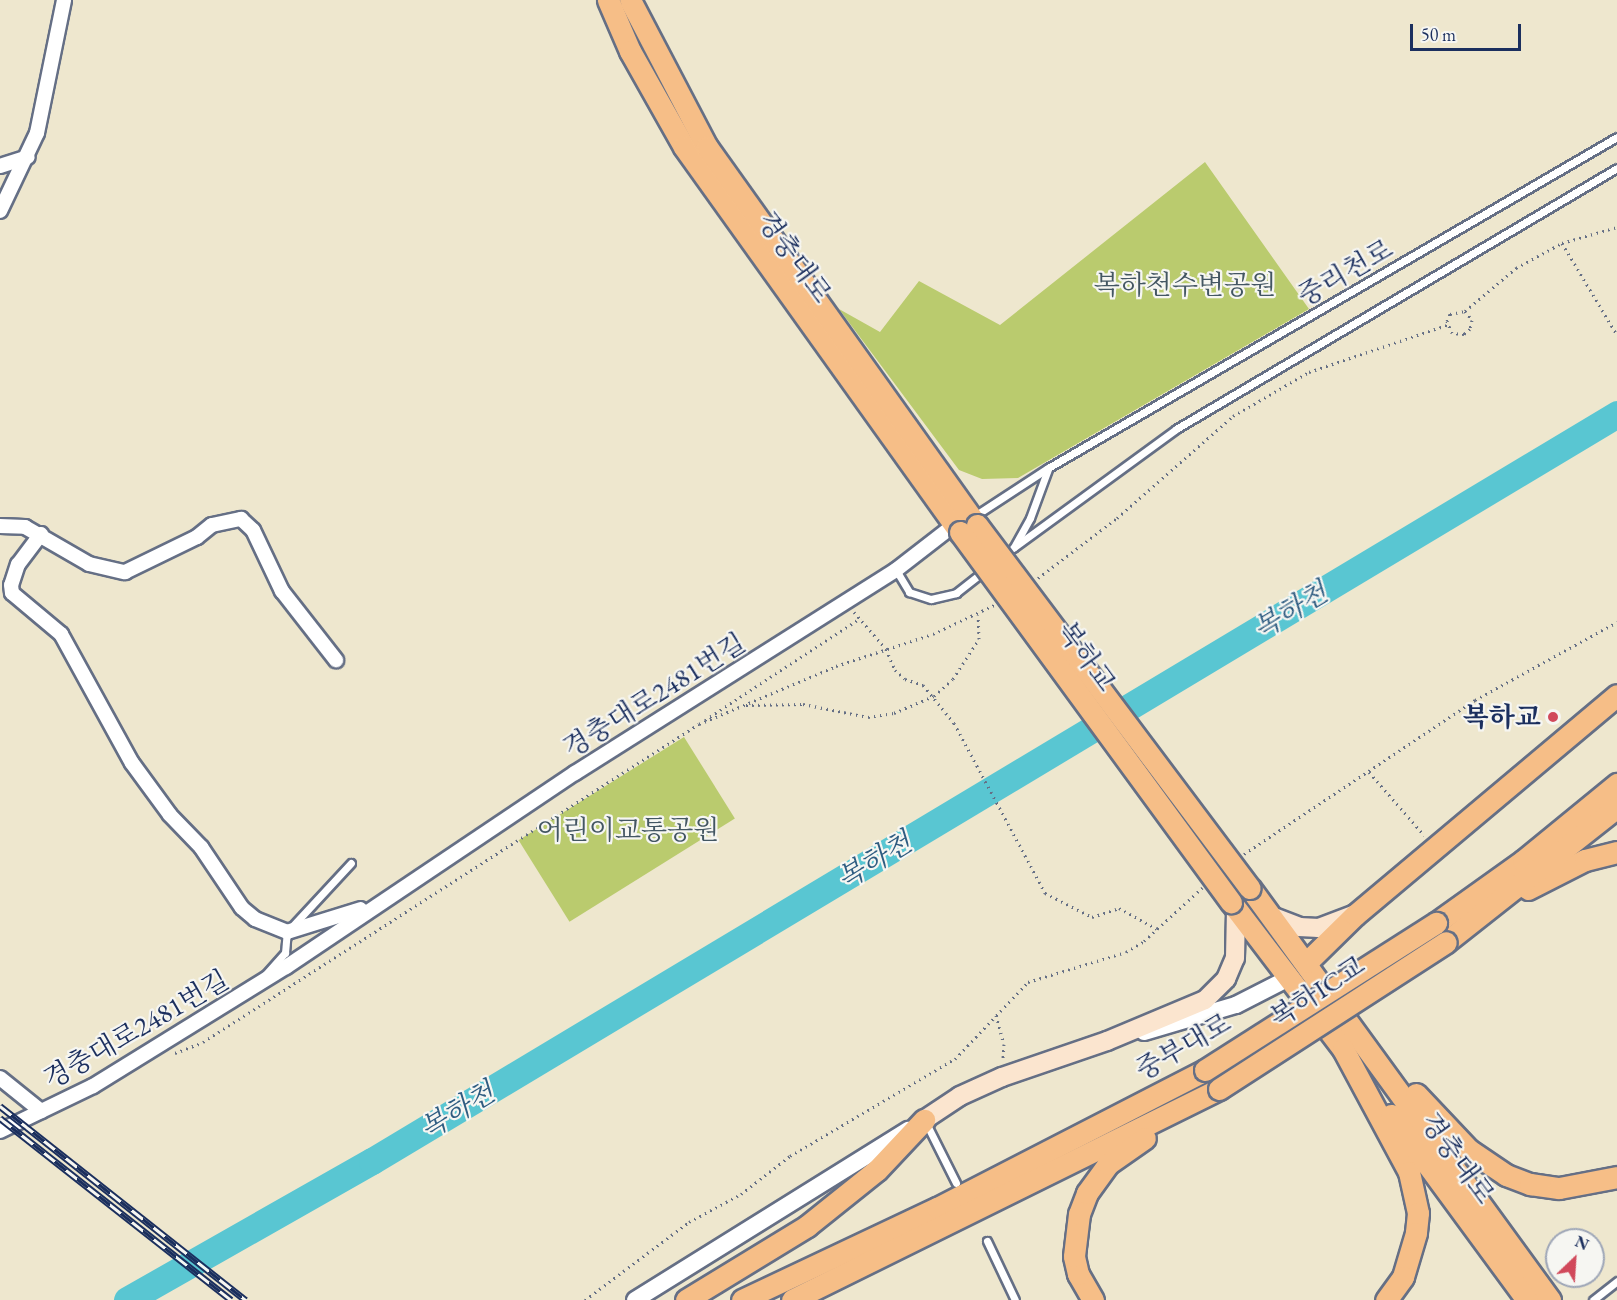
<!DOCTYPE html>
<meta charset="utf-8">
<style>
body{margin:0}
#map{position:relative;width:1617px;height:1300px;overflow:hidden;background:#eee7ce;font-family:"EB Garamond","Noto Serif KR",serif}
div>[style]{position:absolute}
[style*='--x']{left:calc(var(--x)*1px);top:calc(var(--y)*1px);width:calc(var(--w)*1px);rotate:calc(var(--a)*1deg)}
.green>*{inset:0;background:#bacb6e;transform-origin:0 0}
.river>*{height:27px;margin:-13.5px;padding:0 13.5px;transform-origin:13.5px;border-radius:13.5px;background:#59c6d2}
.path>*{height:3px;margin-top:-1.5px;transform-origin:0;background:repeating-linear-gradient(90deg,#656f85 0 1.5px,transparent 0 6px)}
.roads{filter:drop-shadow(2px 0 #656f85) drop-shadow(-2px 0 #656f85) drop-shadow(0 2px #656f85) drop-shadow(0 -2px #656f85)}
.service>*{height:7px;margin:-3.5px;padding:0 3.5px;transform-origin:3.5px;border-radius:3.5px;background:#fff}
.minor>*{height:14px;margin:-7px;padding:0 7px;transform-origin:7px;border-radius:7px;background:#fff}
.tertiary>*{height:16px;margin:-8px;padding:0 8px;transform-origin:8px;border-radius:8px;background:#fff}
.secondary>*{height:18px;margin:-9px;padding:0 9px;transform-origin:9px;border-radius:9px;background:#fbe5cf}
.primary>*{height:21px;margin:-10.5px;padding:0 10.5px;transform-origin:10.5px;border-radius:10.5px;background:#f6be87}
.rail>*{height:7px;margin-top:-3.5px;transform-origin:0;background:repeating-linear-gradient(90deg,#f6f6f2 0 14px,#1b2f5e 0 28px);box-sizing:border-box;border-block:2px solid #1b2f5e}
.bridges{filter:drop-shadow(2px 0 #656f85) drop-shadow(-2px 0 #656f85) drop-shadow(0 2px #656f85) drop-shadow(0 -2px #656f85)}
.primary-bridge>*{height:21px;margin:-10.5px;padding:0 10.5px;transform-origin:10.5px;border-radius:10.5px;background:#f6be87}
.dots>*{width:16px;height:16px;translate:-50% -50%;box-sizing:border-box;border:3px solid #f6f6f2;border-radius:50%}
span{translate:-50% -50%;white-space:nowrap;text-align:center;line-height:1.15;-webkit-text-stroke:4.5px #f6f6f2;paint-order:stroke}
.street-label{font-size:27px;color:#1b2f5e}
.park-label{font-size:27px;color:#435662}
.poi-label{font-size:27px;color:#1b2f5e;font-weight:700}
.right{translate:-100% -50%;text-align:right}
.water-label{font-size:28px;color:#2e5c81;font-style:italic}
.north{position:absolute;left:1545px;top:1228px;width:60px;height:60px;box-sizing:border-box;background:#f6f6f2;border:2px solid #9ea6b7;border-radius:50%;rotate:25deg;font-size:16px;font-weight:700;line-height:24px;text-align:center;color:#1b2f5e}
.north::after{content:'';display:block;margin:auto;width:21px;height:27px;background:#d1495b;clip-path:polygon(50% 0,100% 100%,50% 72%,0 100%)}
.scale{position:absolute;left:1410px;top:24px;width:111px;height:27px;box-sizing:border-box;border:3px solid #1b2f5e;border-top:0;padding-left:8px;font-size:18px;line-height:21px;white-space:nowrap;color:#1b2f5e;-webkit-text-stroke:4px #f6f6f2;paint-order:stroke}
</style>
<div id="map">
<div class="green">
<i style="clip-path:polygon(1205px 162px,1309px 309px,1018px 478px,982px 479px,959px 470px,839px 309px,880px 332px,919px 281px,1000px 325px)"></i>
<i style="left:684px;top:737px;width:96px;height:195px;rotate:58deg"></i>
</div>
<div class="river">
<i style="--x:127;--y:1300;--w:282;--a:-29.6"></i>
<i style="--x:372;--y:1161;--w:1452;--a:-30.96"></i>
</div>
<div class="path">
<i style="--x:1562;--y:243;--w:107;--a:59.1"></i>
<i style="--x:1465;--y:311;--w:11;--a:52"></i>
<i style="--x:1472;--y:320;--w:9;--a:103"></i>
<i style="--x:1470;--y:329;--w:8;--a:140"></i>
<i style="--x:1464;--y:334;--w:12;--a:-175"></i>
<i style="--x:1452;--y:333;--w:13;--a:-113"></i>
<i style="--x:1447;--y:321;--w:8;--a:-67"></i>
<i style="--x:1450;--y:314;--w:15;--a:-11"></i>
<i style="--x:1465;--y:311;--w:67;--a:-40.1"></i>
<i style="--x:1516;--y:268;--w:52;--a:-28.5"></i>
<i style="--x:1562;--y:243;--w:57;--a:-16.2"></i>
<i style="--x:1038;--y:578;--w:99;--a:-37.2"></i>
<i style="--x:1117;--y:518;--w:154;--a:-41.3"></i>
<i style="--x:1233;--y:416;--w:88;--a:-30.1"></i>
<i style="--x:1309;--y:372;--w:146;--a:-18.8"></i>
<i style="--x:854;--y:612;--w:49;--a:49.1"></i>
<i style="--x:886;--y:649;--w:23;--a:67"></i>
<i style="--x:895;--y:670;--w:13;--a:42"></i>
<i style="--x:905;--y:679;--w:19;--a:18"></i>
<i style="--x:923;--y:685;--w:49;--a:50.8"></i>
<i style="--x:954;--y:723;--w:193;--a:61.8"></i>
<i style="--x:1045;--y:893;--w:53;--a:27.1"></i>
<i style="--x:1092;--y:917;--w:28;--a:-18"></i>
<i style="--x:1119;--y:908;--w:43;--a:28.9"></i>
<i style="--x:746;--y:705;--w:57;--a:-1"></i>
<i style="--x:803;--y:704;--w:66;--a:11.3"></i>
<i style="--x:868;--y:717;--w:26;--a:-9"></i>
<i style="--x:894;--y:713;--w:43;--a:-23"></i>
<i style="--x:934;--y:696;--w:25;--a:-42"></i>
<i style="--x:953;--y:679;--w:48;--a:-57"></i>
<i style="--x:979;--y:639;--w:24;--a:-92"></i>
<i style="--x:705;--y:720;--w:186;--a:-33.3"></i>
<i style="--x:1369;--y:772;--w:84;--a:48.9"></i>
<i style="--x:1244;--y:854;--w:278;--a:-33.7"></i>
<i style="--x:1475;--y:700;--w:162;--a:-28.8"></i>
<i style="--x:996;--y:1015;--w:30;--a:75"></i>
<i style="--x:1004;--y:1044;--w:16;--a:94"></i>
<i style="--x:175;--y:1053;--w:30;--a:-21"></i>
<i style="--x:203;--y:1042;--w:589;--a:-32.67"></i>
<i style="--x:699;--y:724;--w:149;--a:-22.9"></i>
<i style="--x:836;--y:666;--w:102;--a:-18.3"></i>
<i style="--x:933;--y:634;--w:68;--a:-25.4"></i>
<i style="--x:585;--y:1300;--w:130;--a:-36.9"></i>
<i style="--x:689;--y:1222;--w:59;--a:-28.3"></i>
<i style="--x:741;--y:1194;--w:62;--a:-37.8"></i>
<i style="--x:790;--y:1156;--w:191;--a:-30.5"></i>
<i style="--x:955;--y:1059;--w:106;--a:-46.5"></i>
<i style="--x:1028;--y:982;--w:102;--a:-17"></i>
<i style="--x:1126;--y:952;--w:21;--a:-31"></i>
<i style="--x:1144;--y:941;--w:79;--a:-42.4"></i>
</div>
<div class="roads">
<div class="service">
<i style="--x:973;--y:517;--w:90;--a:-33.2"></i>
<i style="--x:1048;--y:468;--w:658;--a:-30.19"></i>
<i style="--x:1014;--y:547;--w:33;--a:-61"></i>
<i style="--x:1030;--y:518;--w:52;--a:-69.8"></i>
<i style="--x:1013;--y:548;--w:202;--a:-36.1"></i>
<i style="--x:1176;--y:429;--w:512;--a:-30.62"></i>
<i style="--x:896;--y:570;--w:26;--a:59"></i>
<i style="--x:909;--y:592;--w:23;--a:18"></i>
<i style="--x:931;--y:599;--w:26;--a:-13"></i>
<i style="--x:956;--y:593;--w:36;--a:-38"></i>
<i style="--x:265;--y:975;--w:30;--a:-48"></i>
<i style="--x:285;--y:953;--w:21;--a:-85"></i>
<i style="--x:287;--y:932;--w:94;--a:-47.2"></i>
<i style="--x:926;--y:1123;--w:67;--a:63.4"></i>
<i style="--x:987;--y:1241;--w:65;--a:64.6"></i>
<i style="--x:1593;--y:1300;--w:31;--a:-38"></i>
</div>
<div class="minor">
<i style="--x:0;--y:166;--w:29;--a:-18"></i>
<i style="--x:0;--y:211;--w:86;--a:-64.6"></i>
<i style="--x:37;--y:133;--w:136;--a:-78.5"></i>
<i style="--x:0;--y:526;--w:25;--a:2"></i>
<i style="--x:25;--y:527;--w:74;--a:30"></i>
<i style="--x:89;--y:564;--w:37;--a:13"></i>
<i style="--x:125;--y:572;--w:80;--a:-25.9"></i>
<i style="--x:197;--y:537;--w:19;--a:-39"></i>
<i style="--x:212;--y:525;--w:30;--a:-12"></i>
<i style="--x:241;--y:519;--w:16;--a:43"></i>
<i style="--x:253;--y:530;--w:68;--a:64.6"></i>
<i style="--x:282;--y:591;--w:88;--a:52"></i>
<i style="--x:41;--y:534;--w:38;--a:127"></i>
<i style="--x:18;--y:564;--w:22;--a:108"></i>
<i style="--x:11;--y:585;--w:8;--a:83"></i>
<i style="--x:12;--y:593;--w:64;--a:39.9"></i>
<i style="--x:61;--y:634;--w:147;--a:61.2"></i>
<i style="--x:132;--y:763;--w:64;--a:53.8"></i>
<i style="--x:170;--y:815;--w:45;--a:45.9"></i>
<i style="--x:201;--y:847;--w:73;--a:56.1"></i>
<i style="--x:242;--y:908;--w:17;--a:40"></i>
<i style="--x:255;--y:919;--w:35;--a:22"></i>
<i style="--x:287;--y:932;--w:77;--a:-17.3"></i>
<i style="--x:0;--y:1078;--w:53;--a:38.8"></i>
<i style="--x:0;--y:1131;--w:103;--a:-25.8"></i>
<i style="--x:93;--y:1086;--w:227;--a:-31.7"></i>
<i style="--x:286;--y:967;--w:348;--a:-33.9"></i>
<i style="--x:575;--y:773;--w:380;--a:-32.3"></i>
<i style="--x:896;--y:570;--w:73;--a:-37.8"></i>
</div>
<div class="tertiary">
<i style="--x:1144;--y:1032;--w:96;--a:-16.4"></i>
<i style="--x:1236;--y:1005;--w:59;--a:-27"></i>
<i style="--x:635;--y:1300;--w:322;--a:-31.9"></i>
</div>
<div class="secondary">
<i style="--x:1271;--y:916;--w:30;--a:21"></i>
<i style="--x:1299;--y:927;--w:20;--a:3"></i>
<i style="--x:1319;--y:928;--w:36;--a:-21"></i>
<i style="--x:924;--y:1120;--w:43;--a:-33.7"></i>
<i style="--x:960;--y:1096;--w:46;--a:-24.3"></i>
<i style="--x:1002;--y:1077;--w:111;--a:-18.9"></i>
<i style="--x:1107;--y:1041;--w:106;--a:-22.7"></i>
<i style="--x:1205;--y:1000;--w:30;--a:-45"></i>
<i style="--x:1226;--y:979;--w:23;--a:-67"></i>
<i style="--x:1235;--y:958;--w:49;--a:-88.8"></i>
</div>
<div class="primary">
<i style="--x:608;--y:0;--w:56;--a:66.7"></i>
<i style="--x:630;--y:51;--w:110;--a:60.6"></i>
<i style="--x:684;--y:147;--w:474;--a:54.4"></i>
<i style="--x:630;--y:0;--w:166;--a:62.4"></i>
<i style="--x:707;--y:147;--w:465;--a:54.5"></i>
<i style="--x:1250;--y:888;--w:510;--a:53.94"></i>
<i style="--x:1528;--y:889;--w:64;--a:-27"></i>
<i style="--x:1585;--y:860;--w:33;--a:-14"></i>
<i style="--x:1231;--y:902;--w:185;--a:52.7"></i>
<i style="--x:1343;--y:1049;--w:140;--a:61.8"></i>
<i style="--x:1409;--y:1172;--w:42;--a:77.6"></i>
<i style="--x:1418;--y:1213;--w:20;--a:96"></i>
<i style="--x:1416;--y:1233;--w:46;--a:106.5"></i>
<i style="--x:1403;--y:1277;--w:29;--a:126"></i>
<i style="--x:1436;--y:923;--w:107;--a:-35.5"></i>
<i style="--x:1523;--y:861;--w:122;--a:-39.3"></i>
<i style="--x:1446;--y:942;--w:218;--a:-38.3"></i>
<i style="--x:1307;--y:962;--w:67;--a:-44.4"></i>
<i style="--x:1355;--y:915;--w:342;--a:-40"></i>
<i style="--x:1416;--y:1094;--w:77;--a:46.6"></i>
<i style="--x:1469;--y:1150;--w:45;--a:34"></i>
<i style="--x:1506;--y:1175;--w:26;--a:21"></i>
<i style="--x:1530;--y:1184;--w:29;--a:8"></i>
<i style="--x:1559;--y:1188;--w:59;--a:-10.7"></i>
<i style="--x:1391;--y:1115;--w:230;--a:53.7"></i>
<i style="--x:686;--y:1300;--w:142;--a:-31.4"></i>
<i style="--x:807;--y:1226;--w:90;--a:-38.7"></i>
<i style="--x:877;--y:1170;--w:69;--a:-46.8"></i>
<i style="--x:742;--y:1300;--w:216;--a:-25.3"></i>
<i style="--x:937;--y:1208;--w:301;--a:-27.2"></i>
<i style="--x:792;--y:1300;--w:476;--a:-26.3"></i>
<i style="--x:1093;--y:1300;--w:30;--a:-120"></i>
<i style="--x:1078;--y:1274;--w:18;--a:-103"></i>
<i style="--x:1074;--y:1256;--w:42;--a:-83.2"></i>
<i style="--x:1079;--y:1214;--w:22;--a:-69"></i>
<i style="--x:1087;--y:1193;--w:36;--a:-54"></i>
<i style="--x:1108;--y:1164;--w:45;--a:-35.1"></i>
</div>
</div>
<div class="rail">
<i style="--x:0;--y:1106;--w:313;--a:38.3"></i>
<i style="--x:0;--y:1118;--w:294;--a:38.2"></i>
</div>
<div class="bridges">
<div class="primary-bridge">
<i style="--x:977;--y:525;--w:454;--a:53.1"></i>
<i style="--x:960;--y:532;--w:459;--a:53.8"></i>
<i style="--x:1205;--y:1070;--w:274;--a:-32.5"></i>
<i style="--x:1219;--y:1089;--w:270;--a:-32.9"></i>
</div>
</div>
<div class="dots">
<i style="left:1553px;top:717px;background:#d1495b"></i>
</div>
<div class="street-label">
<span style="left:795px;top:257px;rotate:54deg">경충대로</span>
<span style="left:1345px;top:272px;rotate:-30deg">중리천로</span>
<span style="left:1087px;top:656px;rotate:54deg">복하교</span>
<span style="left:654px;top:695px;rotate:-32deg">경충대로2481번길</span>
<span style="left:1317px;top:991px;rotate:-33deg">복하IC교</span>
<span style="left:136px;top:1029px;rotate:-30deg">경충대로2481번길</span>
<span style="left:1183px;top:1046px;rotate:-30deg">중부대로</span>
<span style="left:1458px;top:1158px;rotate:54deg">경충대로</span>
</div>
<div class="park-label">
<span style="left:1185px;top:285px">복하천수변공원</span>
<span style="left:628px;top:830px">어린이교통공원</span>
</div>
<div class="poi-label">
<span class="right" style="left:1541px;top:717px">복하교</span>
</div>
<div class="water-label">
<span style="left:1290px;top:610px;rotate:-31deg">복하천</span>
<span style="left:874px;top:860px;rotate:-31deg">복하천</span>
<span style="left:457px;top:1110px;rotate:-31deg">복하천</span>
</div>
<div class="north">N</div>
<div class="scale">50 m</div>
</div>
